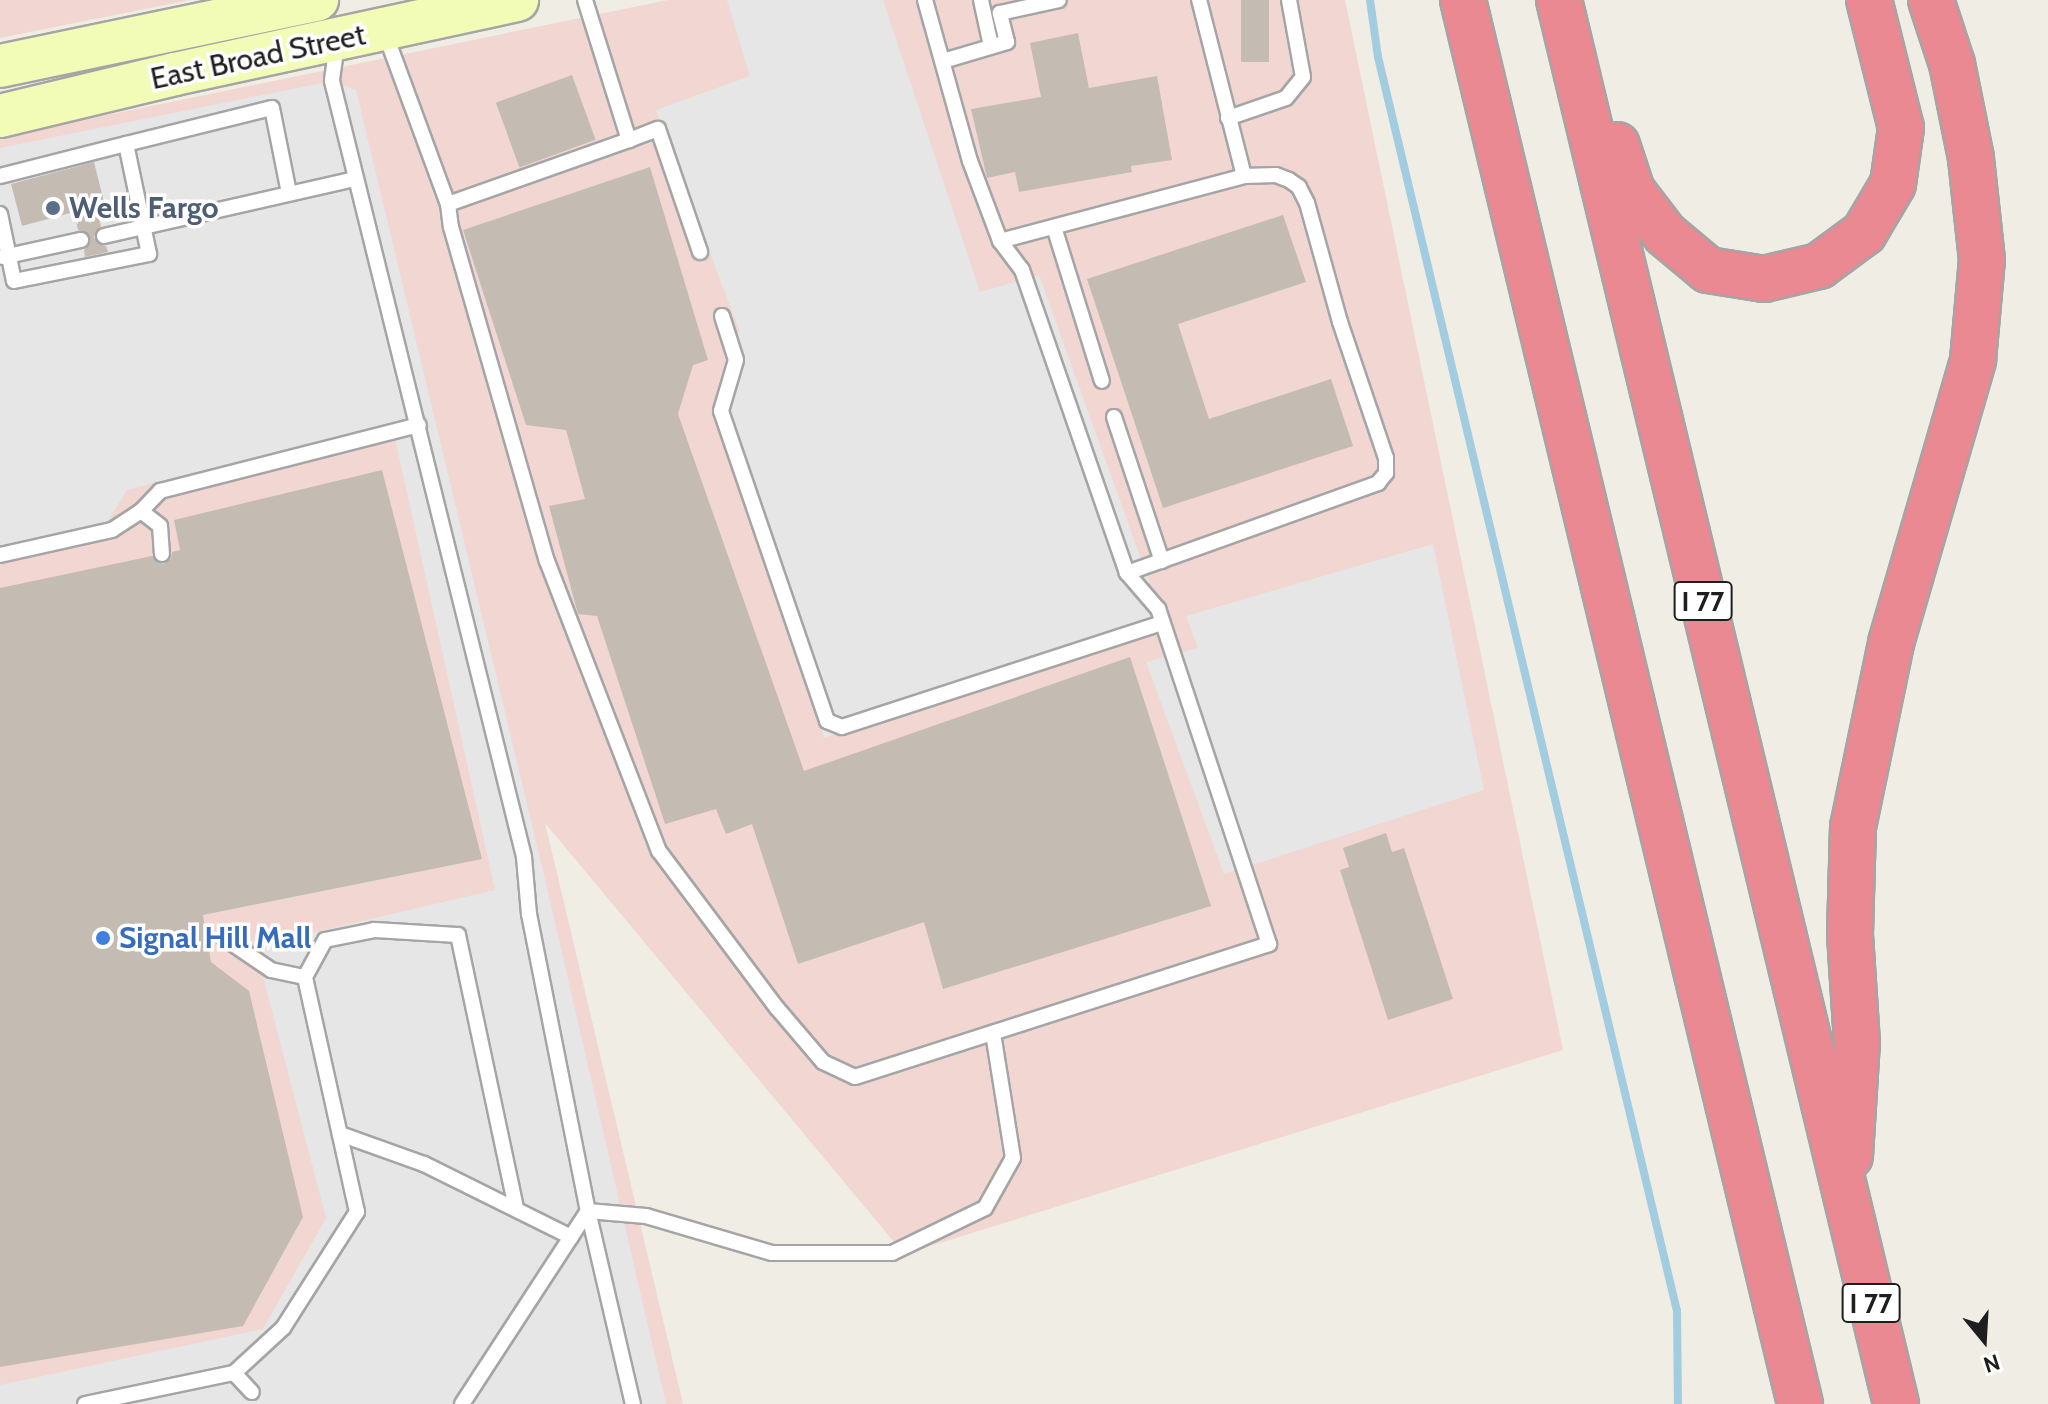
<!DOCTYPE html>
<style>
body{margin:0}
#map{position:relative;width:2048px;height:1404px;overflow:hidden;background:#efede4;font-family:Cabin,sans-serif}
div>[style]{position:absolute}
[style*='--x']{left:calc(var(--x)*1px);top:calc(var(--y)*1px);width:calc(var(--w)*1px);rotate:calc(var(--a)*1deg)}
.commercial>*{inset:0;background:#f1d6d2}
.parking>*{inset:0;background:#e6e6e6}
.stream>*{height:8px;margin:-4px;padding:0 4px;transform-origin:4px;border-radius:4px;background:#a2ccdf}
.building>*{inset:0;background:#c4bcb3;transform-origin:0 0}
.roads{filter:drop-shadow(2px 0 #a5a5a5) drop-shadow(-2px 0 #a5a5a5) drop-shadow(0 2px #a5a5a5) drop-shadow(0 -2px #a5a5a5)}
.service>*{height:14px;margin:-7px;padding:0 7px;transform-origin:7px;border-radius:7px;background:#fff}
.secondary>*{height:42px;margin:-21px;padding:0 21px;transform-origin:21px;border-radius:21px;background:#f2fcb6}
.motorway>*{height:44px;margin:-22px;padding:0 22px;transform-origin:22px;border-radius:22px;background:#ea8992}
.dots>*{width:22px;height:22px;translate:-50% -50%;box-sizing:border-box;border:4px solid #fff;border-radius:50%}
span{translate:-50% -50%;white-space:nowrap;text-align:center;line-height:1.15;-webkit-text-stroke:7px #fff;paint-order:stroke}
.shield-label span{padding:2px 6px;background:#fff;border:2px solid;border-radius:6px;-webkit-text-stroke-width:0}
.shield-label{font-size:28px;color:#1e1e1e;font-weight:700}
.street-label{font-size:30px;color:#1e1e1e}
.service-label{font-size:30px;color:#4e5e75;font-weight:700}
.left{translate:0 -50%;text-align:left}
.shop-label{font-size:30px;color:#366cbe;font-weight:700}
.north{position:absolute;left:1944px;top:1300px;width:80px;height:80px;-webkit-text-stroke:6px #fff;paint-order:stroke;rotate:162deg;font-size:22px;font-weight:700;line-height:32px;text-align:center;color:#1e1e1e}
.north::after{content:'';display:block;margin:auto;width:28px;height:36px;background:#1e1e1e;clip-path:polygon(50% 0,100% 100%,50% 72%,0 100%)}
</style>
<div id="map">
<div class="commercial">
<i style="clip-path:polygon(0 0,190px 0,0 38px)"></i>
<i style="clip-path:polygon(668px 0,1345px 0,1563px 1050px,904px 1254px,545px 823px,683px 1404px,0 1404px,0 137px)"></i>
</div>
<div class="parking">
<i style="clip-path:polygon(727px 0,883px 0,980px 292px,1039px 275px,1164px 623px,824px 738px,721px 422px,739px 330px,656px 110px,750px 76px)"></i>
<i style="clip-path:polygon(332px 81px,356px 90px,544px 875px,666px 1404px,0 1404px,0 1385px,263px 1329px,326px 1218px,255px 946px,495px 890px,392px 425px,127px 490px,103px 529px,0 552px,0 148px)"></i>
<i style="clip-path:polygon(1433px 544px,1484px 790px,1224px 874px,1146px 662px,1198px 648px,1186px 616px)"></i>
</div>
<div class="stream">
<i style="--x:1370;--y:0;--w:58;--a:82"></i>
<i style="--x:1378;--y:57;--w:1289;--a:76.59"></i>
<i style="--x:1677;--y:1311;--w:93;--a:89.4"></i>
</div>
<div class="building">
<i style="left:1241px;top:0;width:28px;height:62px"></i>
<i style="clip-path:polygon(1078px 33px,1089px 88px,1157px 76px,1172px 160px,1131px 166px,1132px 172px,1019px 192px,1015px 172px,987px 178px,971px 109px,1041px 97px,1030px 43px)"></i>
<i style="left:572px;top:75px;width:69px;height:81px;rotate:70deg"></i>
<i style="clip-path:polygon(94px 162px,105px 206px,96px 208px,101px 226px,94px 237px,97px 243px,106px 246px,108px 252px,85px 257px,84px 250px,90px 244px,90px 237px,78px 230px,74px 212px,22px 226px,11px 184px)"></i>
<i style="clip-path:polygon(650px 167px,708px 360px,693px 365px,678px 414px,804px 771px,1130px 657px,1211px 906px,943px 989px,924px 922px,798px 964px,752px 824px,726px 834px,716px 809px,665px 824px,597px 616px,578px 614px,549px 506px,585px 499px,566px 430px,526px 425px,463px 230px)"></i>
<i style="clip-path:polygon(1283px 215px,1306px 282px,1178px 324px,1209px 419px,1331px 379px,1353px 446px,1163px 508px,1087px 279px)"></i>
<i style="clip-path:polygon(382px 470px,482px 859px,203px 915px,211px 962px,249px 991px,303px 1217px,243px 1326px,0 1367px,0 588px,152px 556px,163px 564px,171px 559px,172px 552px,180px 550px,174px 520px)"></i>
<i style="clip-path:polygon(1386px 833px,1392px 852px,1404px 848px,1453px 999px,1388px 1020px,1340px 870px,1349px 867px,1343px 848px)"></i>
</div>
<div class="roads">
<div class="service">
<i style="--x:585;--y:0;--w:147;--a:72.6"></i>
<i style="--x:629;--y:140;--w:31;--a:-21"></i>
<i style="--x:658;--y:129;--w:130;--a:71.1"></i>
<i style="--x:925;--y:0;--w:167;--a:74.4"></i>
<i style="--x:970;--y:161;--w:85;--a:69.4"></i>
<i style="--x:1000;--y:241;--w:253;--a:-14.9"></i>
<i style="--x:1244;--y:176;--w:182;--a:-104.3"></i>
<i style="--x:981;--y:0;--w:47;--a:77.7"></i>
<i style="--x:385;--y:33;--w:182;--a:69.8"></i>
<i style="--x:448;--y:204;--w:23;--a:83"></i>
<i style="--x:451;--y:227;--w:348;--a:74"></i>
<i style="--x:547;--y:561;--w:311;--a:68.9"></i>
<i style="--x:659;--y:851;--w:196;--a:53.1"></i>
<i style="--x:777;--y:1008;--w:71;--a:49.6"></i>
<i style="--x:823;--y:1062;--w:35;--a:25"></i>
<i style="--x:855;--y:1077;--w:435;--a:-17.8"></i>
<i style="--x:1269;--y:944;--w:353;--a:-108.3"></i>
<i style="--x:1158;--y:609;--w:48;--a:-130.7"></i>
<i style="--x:1127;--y:573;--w:321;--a:-109.1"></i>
<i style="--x:1022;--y:270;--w:36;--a:-127"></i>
<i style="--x:337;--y:44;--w:37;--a:98"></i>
<i style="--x:332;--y:81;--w:799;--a:76.1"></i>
<i style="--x:524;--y:857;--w:57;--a:85"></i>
<i style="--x:529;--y:914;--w:303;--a:78.8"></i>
<i style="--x:588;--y:1211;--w:198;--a:76.9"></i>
<i style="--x:943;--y:61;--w:67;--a:-16.5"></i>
<i style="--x:1007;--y:42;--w:30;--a:-104"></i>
<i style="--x:1000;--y:13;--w:60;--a:-12.4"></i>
<i style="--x:1228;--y:118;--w:61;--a:-19"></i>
<i style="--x:1286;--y:98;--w:27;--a:-51"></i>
<i style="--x:1303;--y:77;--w:78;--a:-100.3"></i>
<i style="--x:0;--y:176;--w:130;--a:-14.3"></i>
<i style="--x:448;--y:204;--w:192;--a:-19.5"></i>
<i style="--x:0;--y:214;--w:68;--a:78.2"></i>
<i style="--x:14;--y:281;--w:138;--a:-11.3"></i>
<i style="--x:149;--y:254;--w:112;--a:-101.8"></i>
<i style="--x:126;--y:144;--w:150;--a:-13.9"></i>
<i style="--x:272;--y:108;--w:87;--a:78.7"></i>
<i style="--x:1054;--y:227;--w:161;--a:72.7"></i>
<i style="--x:104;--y:236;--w:256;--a:-12.8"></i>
<i style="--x:3;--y:257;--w:80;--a:-12.3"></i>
<i style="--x:722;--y:316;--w:46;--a:72.3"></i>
<i style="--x:736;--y:360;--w:53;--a:106.4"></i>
<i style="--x:721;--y:411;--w:328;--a:71.1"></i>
<i style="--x:827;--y:721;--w:16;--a:22"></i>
<i style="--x:842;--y:727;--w:337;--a:-18"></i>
<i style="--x:1114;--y:417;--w:152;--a:71.6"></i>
<i style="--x:141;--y:511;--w:24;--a:38"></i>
<i style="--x:160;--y:526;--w:28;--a:86"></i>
<i style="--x:0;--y:555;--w:115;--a:-12.6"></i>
<i style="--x:112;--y:530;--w:35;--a:-33"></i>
<i style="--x:141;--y:511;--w:28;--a:-46"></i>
<i style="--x:160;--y:491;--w:267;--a:-14.3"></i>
<i style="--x:1127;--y:573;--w:267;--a:-19.7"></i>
<i style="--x:1378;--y:483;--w:13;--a:-51"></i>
<i style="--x:1386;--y:473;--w:15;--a:-90"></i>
<i style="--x:1386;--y:458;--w:144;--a:-108.7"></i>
<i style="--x:1340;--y:322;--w:123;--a:-105.5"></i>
<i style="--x:1307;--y:203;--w:18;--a:-117"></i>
<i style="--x:1299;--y:187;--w:12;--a:-145"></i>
<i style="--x:1289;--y:180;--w:14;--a:-159"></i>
<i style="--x:1276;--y:175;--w:32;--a:178"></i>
<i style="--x:224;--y:938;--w:57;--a:34.2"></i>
<i style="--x:271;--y:970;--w:35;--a:12"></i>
<i style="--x:340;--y:1134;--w:89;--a:19.7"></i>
<i style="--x:424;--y:1164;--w:164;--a:26.4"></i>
<i style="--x:234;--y:1373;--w:26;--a:47"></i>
<i style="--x:85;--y:1404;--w:152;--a:-11.8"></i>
<i style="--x:234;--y:1373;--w:67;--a:-42.6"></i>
<i style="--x:283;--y:1328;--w:138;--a:-57.5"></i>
<i style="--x:357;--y:1212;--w:241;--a:-102.5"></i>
<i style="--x:305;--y:977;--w:42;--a:-61.6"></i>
<i style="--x:325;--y:940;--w:50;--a:-11.5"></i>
<i style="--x:374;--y:930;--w:84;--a:3.4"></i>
<i style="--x:458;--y:935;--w:280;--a:78"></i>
<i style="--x:462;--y:1404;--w:230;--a:-56.9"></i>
<i style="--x:588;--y:1211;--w:58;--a:4.9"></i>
<i style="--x:646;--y:1216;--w:131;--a:16.4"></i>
<i style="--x:772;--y:1253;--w:120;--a:0"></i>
<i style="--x:892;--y:1253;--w:103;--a:-25.8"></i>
<i style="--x:985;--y:1208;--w:57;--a:-60.8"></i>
<i style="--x:1013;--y:1158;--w:127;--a:-99.1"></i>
</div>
<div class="secondary">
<i style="--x:0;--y:66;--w:324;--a:-11.8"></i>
<i style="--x:0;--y:116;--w:180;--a:-13.5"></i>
<i style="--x:175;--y:74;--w:350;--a:-12.2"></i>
</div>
<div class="motorway">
<i style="--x:1463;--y:0;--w:1444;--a:76.5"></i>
<i style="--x:1559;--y:0;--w:1444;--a:76.5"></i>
<i style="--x:1617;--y:145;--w:48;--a:71.9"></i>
<i style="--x:1632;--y:191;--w:54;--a:52.5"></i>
<i style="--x:1665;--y:234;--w:56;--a:39.9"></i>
<i style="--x:1708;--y:270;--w:57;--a:9.1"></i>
<i style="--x:1764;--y:279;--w:57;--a:-13.3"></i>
<i style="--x:1819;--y:266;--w:56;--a:-36.3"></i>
<i style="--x:1864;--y:233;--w:57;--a:-59.4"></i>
<i style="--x:1893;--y:184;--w:57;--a:-81.9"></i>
<i style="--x:1901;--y:128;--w:132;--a:-104"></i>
<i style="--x:1850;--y:1156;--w:113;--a:-86.5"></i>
<i style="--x:1857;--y:1043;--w:109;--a:-93.7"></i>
<i style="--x:1850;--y:934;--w:107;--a:-88.4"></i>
<i style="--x:1853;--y:827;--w:188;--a:-78.3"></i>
<i style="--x:1891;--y:643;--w:295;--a:-73.8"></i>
<i style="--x:1973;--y:360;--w:100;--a:-84.9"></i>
<i style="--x:1982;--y:260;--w:103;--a:-96.2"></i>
<i style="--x:1971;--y:158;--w:96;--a:-101.4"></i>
<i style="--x:1952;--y:64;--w:67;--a:-108.2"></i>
</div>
</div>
<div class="dots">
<i style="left:53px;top:208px;background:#5c6f8a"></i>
<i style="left:103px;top:938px;background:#3f7fe0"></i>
</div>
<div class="shield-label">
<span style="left:1703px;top:601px">I 77</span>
<span style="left:1871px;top:1303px">I 77</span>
</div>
<div class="street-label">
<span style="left:258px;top:57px;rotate:-12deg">East Broad Street</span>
</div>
<div class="service-label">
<span class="left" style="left:69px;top:208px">Wells Fargo</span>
</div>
<div class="shop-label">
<span class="left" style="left:119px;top:938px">Signal Hill Mall</span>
</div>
<div class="north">N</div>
</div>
